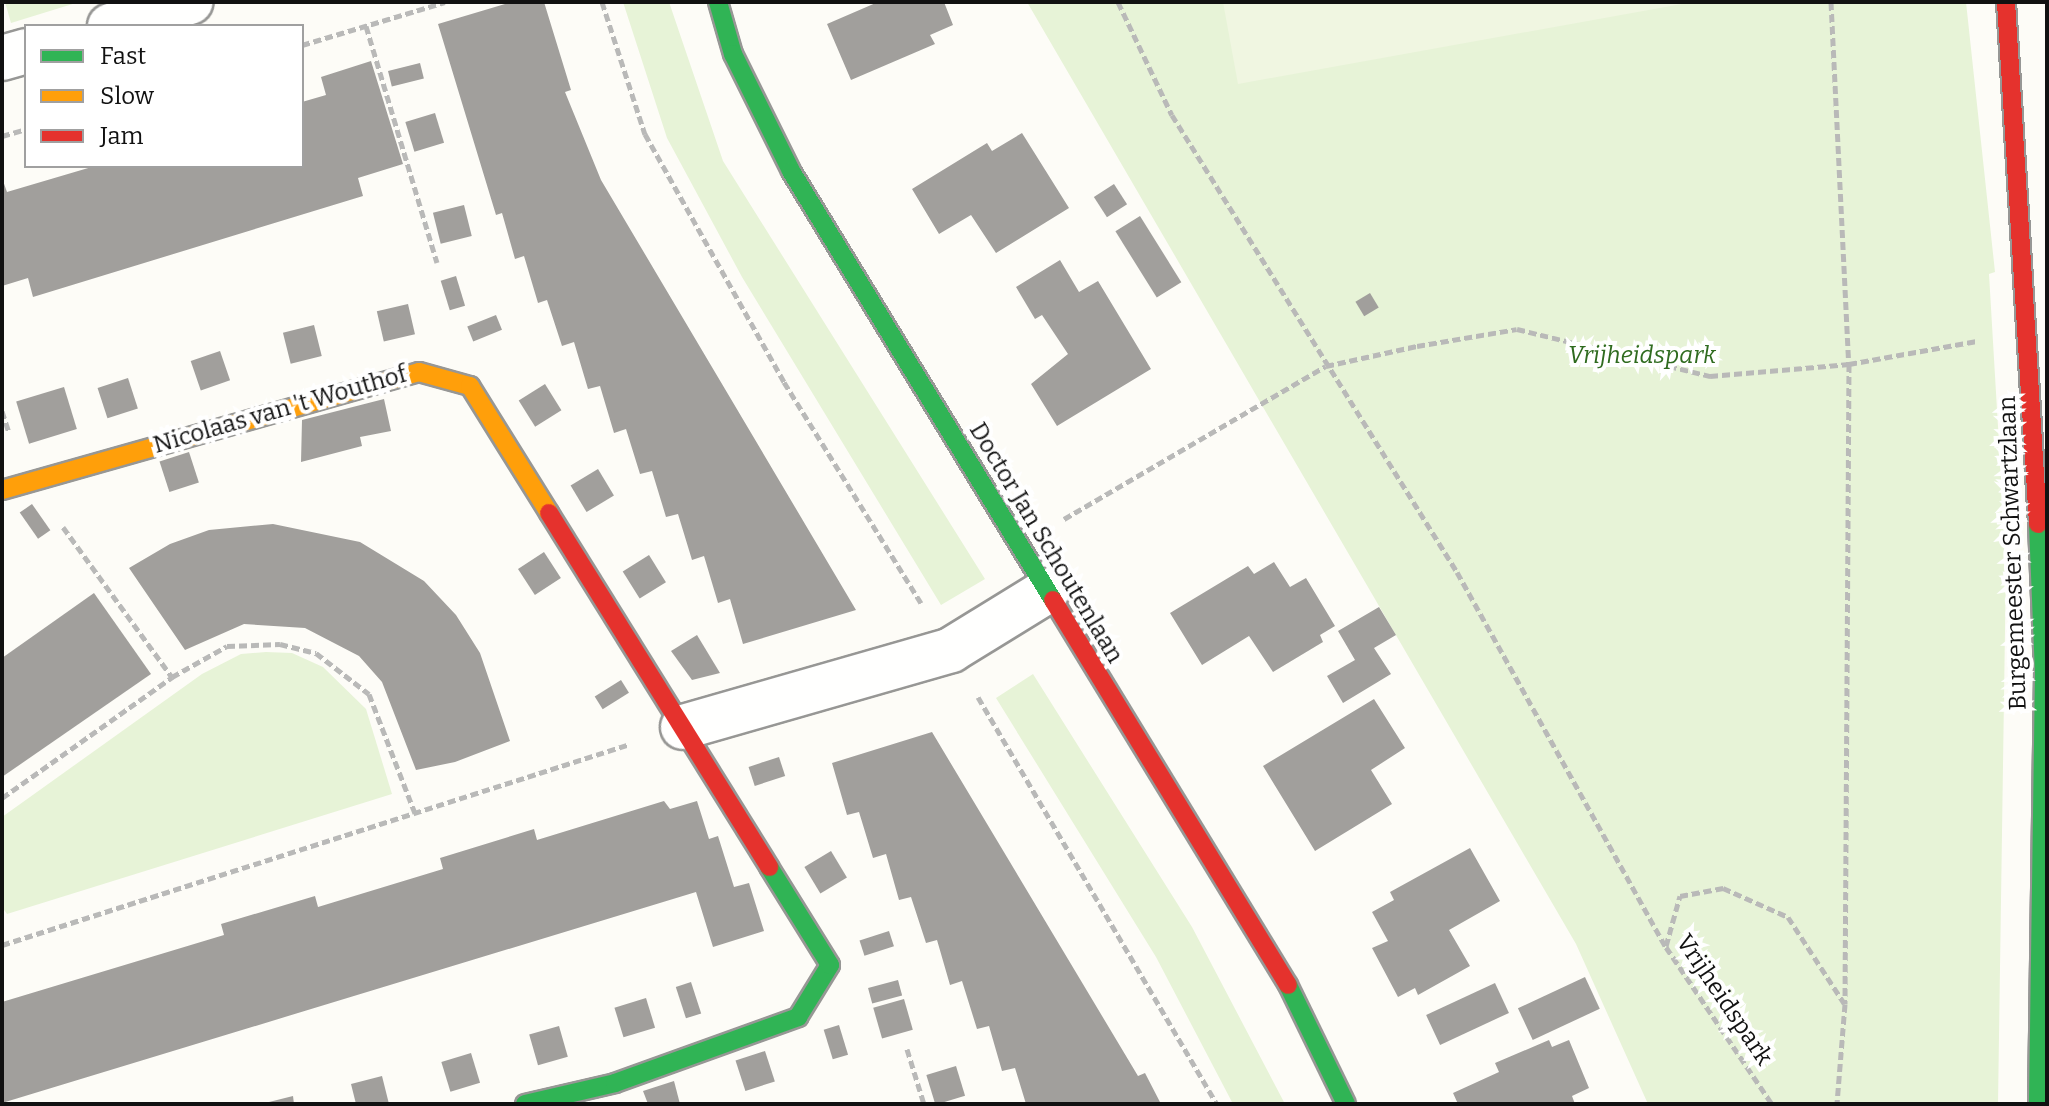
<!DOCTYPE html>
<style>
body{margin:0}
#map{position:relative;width:2049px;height:1106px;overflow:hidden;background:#fdfcf7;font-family:Bitter,serif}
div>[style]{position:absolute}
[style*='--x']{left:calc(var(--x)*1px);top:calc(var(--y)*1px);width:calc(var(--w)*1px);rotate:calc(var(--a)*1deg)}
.green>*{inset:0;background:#e7f3d7}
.pitch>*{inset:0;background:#f0f6e1}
.building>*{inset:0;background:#a19f9c;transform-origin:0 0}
.path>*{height:5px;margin-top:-2.5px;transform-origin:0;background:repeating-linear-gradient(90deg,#b9b9b8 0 8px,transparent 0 12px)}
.roads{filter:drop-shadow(2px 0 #979795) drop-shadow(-2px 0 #979795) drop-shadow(0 2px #979795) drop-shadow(0 -2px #979795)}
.street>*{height:44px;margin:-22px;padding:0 22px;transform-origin:22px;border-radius:22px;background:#fffffe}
.fast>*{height:18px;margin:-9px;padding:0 9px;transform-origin:9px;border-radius:9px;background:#30b455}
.slow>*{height:18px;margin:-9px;padding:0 9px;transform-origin:9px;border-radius:9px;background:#ff9f0a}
.jam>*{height:18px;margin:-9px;padding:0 9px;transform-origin:9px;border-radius:9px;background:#e5322d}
span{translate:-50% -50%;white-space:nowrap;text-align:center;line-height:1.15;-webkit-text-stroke:8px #fff;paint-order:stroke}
.park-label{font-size:24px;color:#2f6b1f;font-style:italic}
.street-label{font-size:24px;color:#111}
.frame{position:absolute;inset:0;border:4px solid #111;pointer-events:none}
.legend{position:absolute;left:24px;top:24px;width:280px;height:144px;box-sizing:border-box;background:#fff;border:2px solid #a0a0a0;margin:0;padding:10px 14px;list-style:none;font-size:24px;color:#111}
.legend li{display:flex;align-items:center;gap:16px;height:40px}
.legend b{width:40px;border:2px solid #a0a0a0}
</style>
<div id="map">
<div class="green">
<i style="clip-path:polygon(5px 2px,79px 2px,11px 23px)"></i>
<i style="clip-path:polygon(623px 2px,669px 2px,723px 161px,985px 579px,941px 605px,742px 277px,667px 138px)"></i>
<i style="clip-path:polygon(1027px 2px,1966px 2px,1995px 272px,1989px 274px,2006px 562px,1998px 1104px,1648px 1104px,1576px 944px)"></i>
<i style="clip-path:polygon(266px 652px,292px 653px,323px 667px,366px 709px,392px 794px,7px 914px,2px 907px,2px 817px,202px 674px,241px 654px)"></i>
<i style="clip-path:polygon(1033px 674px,1192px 927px,1285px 1104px,1233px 1104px,1156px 957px,996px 698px)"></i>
</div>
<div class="pitch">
<i style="clip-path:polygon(1223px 2px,1693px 2px,1238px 84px)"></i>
</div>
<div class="building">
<i style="clip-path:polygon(512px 2px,544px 2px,571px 90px,565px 92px,601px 180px,856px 610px,743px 644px,730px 599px,718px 603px,704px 556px,692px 560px,678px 514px,666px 517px,652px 471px,640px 474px,626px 429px,614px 433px,600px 386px,588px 389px,574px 342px,562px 346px,547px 300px,538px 303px,524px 256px,515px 259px,502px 213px,496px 215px,438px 24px)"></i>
<i style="clip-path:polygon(878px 2px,944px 2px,953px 25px,930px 35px,935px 44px,851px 80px,827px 24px)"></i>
<i style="clip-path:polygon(371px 61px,403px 164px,358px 178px,363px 196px,33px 297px,28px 278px,2px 286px,2px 178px,7px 192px,95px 166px,302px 166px,302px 102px,326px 95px,321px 77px)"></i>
<i style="left:420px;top:63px;width:16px;height:33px;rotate:76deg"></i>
<i style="left:435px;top:113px;width:31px;height:31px;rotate:73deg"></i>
<i style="clip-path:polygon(1022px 133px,1069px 208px,996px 253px,971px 215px,939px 234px,912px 189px,987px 143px,992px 151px)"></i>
<i style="left:1114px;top:184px;width:24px;height:24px;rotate:57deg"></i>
<i style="left:464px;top:205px;width:32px;height:32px;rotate:76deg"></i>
<i style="left:1140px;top:216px;width:78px;height:29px;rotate:58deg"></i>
<i style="clip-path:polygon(1060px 260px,1079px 292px,1098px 281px,1151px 369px,1057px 426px,1031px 384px,1068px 354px,1042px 315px,1035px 319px,1016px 287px)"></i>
<i style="left:456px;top:276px;width:31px;height:16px;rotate:73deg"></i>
<i style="left:1370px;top:293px;width:17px;height:17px;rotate:59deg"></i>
<i style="left:408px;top:304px;width:31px;height:32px;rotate:77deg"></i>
<i style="left:496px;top:315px;width:16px;height:31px;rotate:68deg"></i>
<i style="left:314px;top:325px;width:32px;height:32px;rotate:76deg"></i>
<i style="left:220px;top:351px;width:31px;height:31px;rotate:71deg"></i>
<i style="left:128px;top:378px;width:32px;height:32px;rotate:72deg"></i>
<i style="left:545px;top:384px;width:31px;height:31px;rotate:58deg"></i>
<i style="left:64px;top:387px;width:44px;height:50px;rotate:73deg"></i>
<i style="clip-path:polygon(384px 399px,391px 431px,360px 437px,362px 446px,301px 462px,302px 420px)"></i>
<i style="left:189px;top:452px;width:32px;height:31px;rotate:72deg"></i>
<i style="left:598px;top:469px;width:31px;height:32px;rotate:59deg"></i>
<i style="left:32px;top:504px;width:32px;height:15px;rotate:55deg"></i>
<i style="clip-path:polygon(273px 524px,360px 542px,424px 581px,456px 615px,480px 653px,510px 741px,455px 762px,416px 770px,382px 682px,359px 656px,305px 628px,244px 624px,185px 650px,129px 568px,170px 544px,209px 530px)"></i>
<i style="left:544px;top:552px;width:31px;height:31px;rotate:57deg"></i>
<i style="left:649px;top:555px;width:32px;height:31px;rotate:58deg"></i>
<i style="clip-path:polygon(1274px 562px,1290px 587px,1306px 578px,1335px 626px,1320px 635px,1323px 642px,1273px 672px,1249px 636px,1202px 665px,1170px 613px,1248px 566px,1254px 574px)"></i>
<i style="clip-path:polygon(94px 593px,151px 674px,2px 777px,2px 658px)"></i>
<i style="clip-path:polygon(1379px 607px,1396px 635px,1374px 648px,1391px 674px,1343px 703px,1327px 676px,1355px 660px,1338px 631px)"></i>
<i style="clip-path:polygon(697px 635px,720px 673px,692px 680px,671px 651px)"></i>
<i style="left:621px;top:680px;width:15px;height:31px;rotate:58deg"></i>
<i style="clip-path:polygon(1374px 699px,1405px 748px,1371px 770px,1392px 804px,1315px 851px,1263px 766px)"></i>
<i style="clip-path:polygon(932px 732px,1138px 1076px,1145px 1073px,1161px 1104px,1026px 1104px,1015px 1068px,1002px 1071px,989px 1026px,977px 1029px,962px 981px,950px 985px,937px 940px,926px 943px,911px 897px,899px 900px,886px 854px,873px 858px,859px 812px,847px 815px,832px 763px)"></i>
<i style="left:779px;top:757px;width:20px;height:32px;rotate:72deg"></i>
<i style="clip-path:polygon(664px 801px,670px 809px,697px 801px,709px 839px,718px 836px,734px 887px,749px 883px,764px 931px,713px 947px,696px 892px,2px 1103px,2px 1002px,224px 935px,221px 924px,315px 896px,318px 907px,443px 869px,440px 858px,534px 829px,537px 840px)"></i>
<i style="clip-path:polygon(1470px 848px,1500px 901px,1449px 930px,1470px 966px,1418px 995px,1415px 988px,1398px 997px,1372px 948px,1388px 941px,1372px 912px,1394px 900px,1390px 892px)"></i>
<i style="left:831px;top:851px;width:31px;height:31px;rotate:59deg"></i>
<i style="left:889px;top:931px;width:16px;height:31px;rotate:72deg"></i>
<i style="left:1585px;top:977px;width:35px;height:74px;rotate:65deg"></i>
<i style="left:898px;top:980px;width:16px;height:31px;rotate:75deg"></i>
<i style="left:691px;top:982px;width:33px;height:16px;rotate:72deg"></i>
<i style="left:1495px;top:983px;width:33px;height:76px;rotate:65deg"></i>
<i style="left:646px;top:998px;width:31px;height:33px;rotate:73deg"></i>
<i style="left:904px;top:999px;width:32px;height:32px;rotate:74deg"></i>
<i style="left:839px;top:1025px;width:31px;height:16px;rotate:73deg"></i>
<i style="left:559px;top:1026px;width:32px;height:31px;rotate:74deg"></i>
<i style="clip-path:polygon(1549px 1040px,1552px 1047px,1569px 1040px,1589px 1088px,1572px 1096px,1575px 1104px,1458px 1104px,1453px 1093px,1499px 1072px,1495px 1063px)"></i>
<i style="left:765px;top:1051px;width:32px;height:31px;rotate:72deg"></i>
<i style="left:471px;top:1053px;width:31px;height:31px;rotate:73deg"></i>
<i style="left:956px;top:1066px;width:31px;height:31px;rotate:73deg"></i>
<i style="clip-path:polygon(382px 1076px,389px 1104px,356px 1104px,351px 1084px)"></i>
<i style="clip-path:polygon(674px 1081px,680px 1104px,648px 1104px,643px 1091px)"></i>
<i style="clip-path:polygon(293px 1096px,294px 1104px,265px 1104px,265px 1103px)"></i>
</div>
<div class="path">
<i style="--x:602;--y:2;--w:139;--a:72"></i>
<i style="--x:645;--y:134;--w:284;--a:60.7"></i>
<i style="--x:784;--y:382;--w:260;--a:58.2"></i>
<i style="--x:1118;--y:2;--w:125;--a:64.5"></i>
<i style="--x:1172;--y:115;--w:539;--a:58.05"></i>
<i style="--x:1457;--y:572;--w:429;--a:60.9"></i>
<i style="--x:1666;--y:947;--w:189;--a:56"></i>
<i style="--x:1831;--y:2;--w:362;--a:87.2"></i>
<i style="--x:1849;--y:364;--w:640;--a:90.36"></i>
<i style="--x:1845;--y:1004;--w:100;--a:94.6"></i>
<i style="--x:366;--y:26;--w:247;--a:73.3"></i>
<i style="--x:302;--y:45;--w:149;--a:-16.7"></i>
<i style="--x:2;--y:136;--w:25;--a:-16"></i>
<i style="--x:2;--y:411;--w:23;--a:72"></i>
<i style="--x:1064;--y:519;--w:303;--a:-30.3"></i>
<i style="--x:1326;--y:366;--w:93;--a:-12.4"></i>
<i style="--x:1417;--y:346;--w:101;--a:-9.6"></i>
<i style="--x:1517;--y:329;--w:199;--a:13.7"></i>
<i style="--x:1710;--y:376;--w:140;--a:-4.9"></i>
<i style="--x:1849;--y:364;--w:130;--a:-10.2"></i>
<i style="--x:63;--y:527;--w:185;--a:54"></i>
<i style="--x:978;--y:697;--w:472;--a:59.6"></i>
<i style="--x:2;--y:798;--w:209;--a:-35.4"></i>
<i style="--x:172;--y:677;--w:63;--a:-29.4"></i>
<i style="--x:227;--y:646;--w:53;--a:-2.2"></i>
<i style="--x:280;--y:644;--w:37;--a:14"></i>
<i style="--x:316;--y:653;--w:67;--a:37.7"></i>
<i style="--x:369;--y:694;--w:128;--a:68.9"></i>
<i style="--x:2;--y:945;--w:659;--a:-17.75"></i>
<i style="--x:1666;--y:946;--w:52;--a:-74.4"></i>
<i style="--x:1680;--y:896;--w:44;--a:-10.5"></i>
<i style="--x:1723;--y:888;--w:71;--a:24"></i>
<i style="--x:1788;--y:917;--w:103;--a:56.9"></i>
<i style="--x:907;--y:1049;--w:58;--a:72.8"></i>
</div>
<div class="roads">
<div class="street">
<i style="--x:110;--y:26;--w:84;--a:-16.7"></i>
<i style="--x:2;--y:58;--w:25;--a:-16"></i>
<i style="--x:683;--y:727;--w:279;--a:-16"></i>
<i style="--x:951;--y:650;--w:113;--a:-31.6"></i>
</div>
<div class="fast">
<i style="--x:718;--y:2;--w:54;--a:73.9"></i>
<i style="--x:733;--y:54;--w:131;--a:63.6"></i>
<i style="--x:791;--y:171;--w:503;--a:58.59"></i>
<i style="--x:2038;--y:524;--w:149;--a:87.7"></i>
<i style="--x:2044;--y:673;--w:431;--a:90.8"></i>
<i style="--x:1288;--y:985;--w:132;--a:64"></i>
<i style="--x:525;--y:1104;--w:92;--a:-13.1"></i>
<i style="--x:615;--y:1083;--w:195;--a:-19.8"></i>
<i style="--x:798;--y:1017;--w:61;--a:-58.4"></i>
<i style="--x:830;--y:965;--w:115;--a:-121.9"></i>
</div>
<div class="slow">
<i style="--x:2;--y:490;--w:433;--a:-15.8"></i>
<i style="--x:419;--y:372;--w:53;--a:15.4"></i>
<i style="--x:470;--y:386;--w:150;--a:58.1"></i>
</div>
<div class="jam">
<i style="--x:2006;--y:2;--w:523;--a:86.49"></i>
<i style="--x:549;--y:513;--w:417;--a:58.1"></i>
<i style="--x:1053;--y:600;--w:451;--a:58.6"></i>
</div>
</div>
<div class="park-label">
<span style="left:1642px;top:356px">Vrijheidspark</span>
</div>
<div class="street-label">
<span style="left:280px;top:410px;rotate:-16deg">Nicolaas van 't Wouthof</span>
<span style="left:1046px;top:543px;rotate:59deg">Doctor Jan Schoutenlaan</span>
<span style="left:2013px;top:553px;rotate:-92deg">Burgemeester Schwartzlaan</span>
<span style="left:1724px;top:1000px;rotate:56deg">Vrijheidspark</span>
</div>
<div class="frame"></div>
<ul class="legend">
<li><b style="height:10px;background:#30b455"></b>Fast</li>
<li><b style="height:10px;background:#ff9f0a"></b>Slow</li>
<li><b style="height:10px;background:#e5322d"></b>Jam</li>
</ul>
</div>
